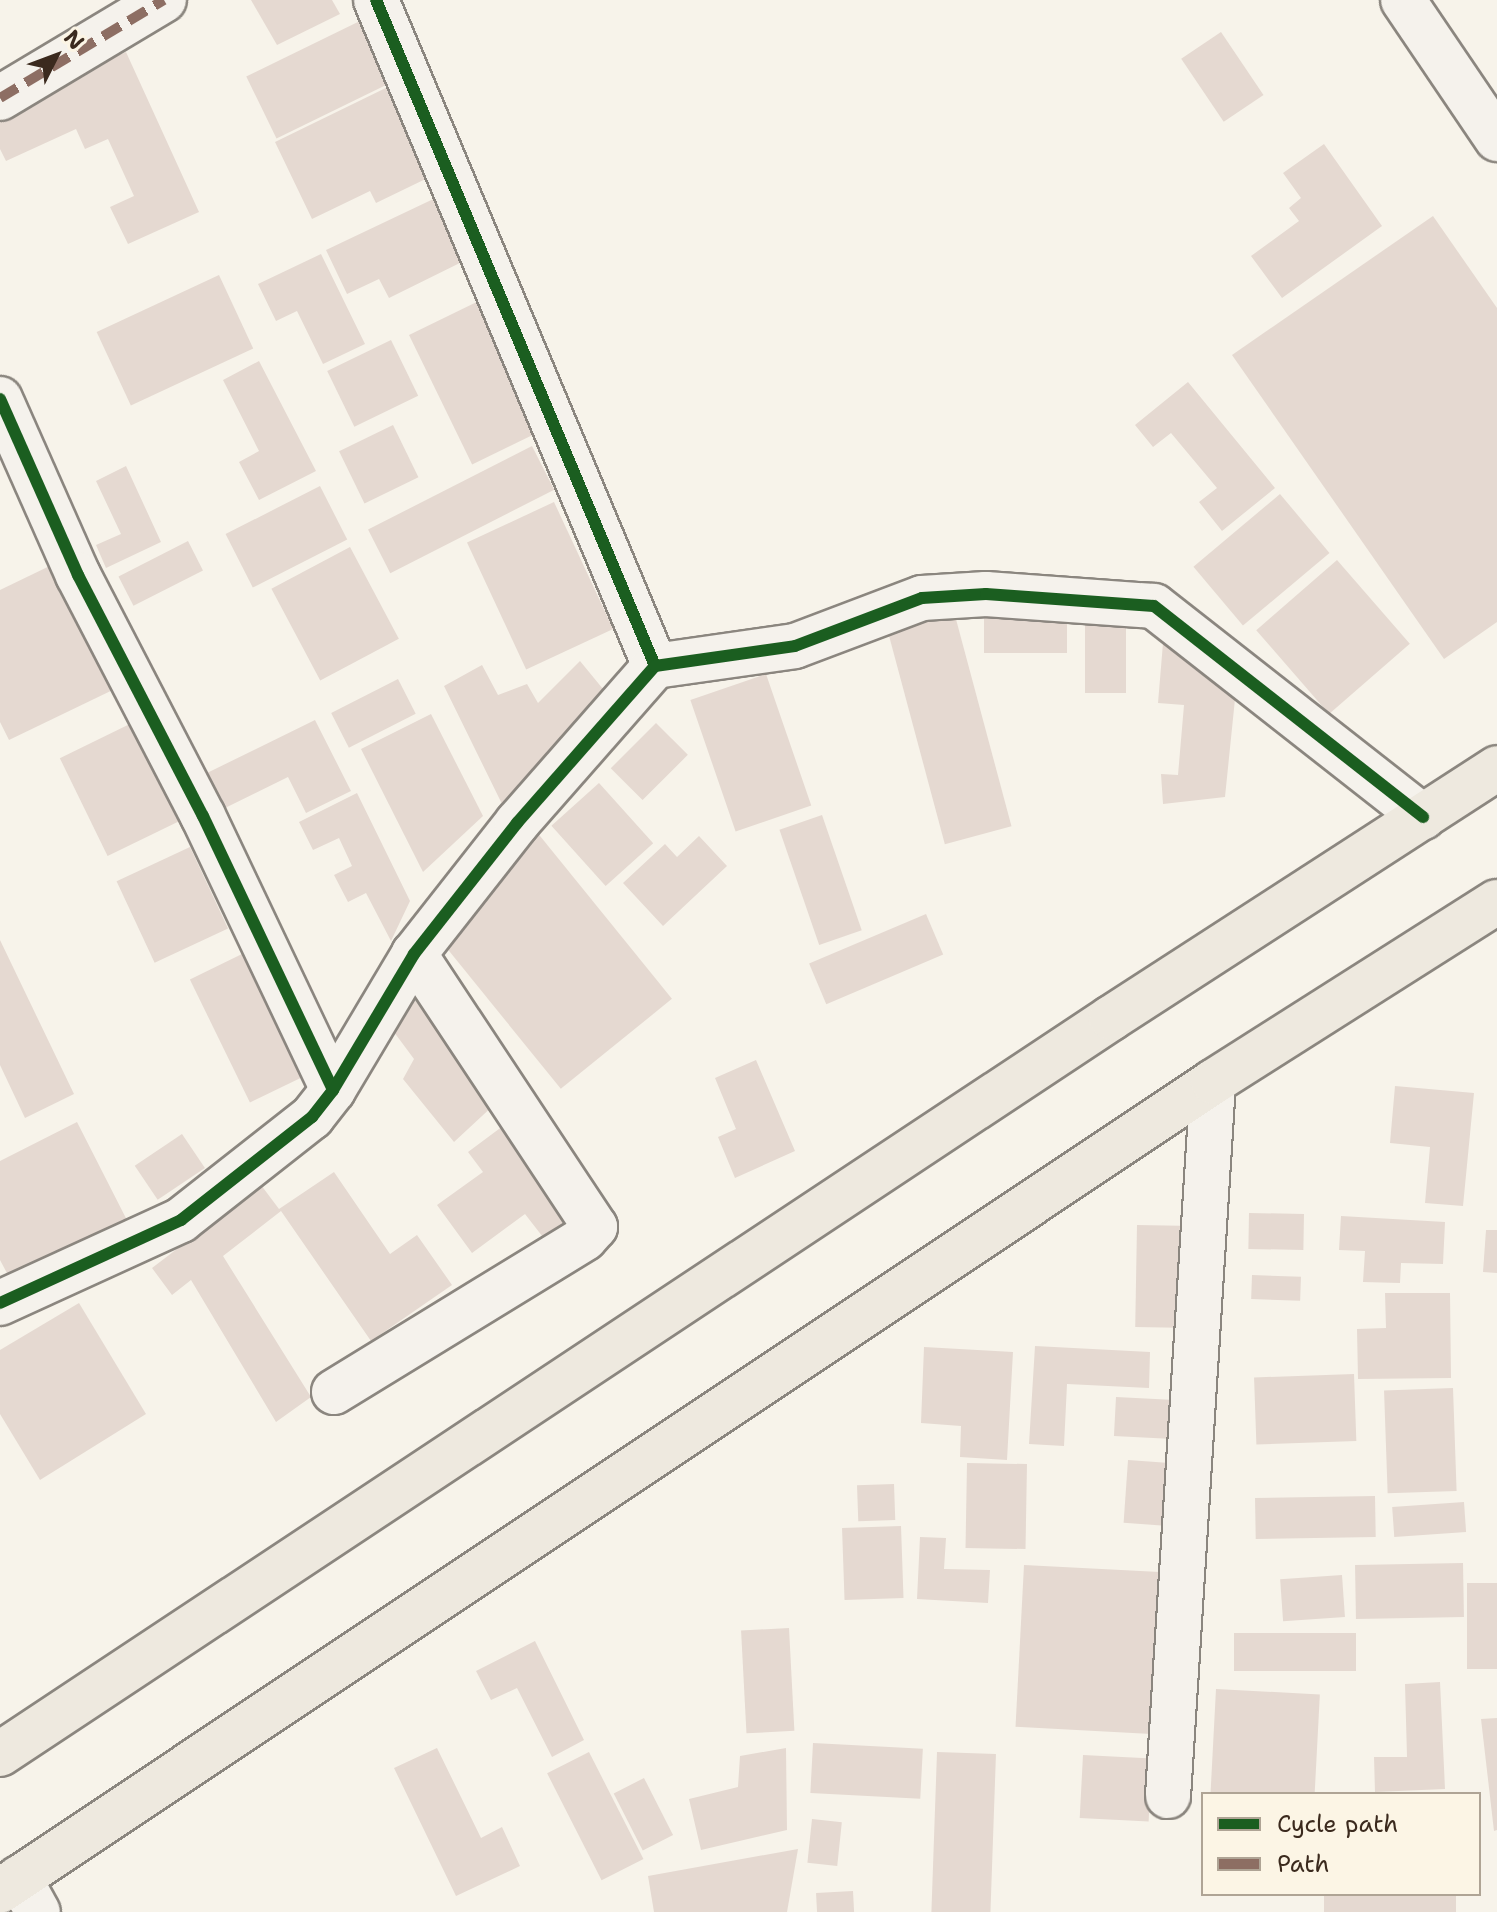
<!DOCTYPE html>
<style>
body{margin:0}
#map{position:relative;width:1497px;height:1912px;overflow:hidden;background:#f7f3ea;font-family:"Shantell Sans",sans-serif}
div>[style]{position:absolute}
[style*='--x']{left:calc(var(--x)*1px);top:calc(var(--y)*1px);width:calc(var(--w)*1px);rotate:calc(var(--a)*1deg)}
.building>*{inset:0;background:#e5d9d1;transform-origin:0 0}
.roads{filter:drop-shadow(2px 0 #8b867f) drop-shadow(-2px 0 #8b867f) drop-shadow(0 2px #8b867f) drop-shadow(0 -2px #8b867f)}
.minor>*{height:44px;margin:-22px;padding:0 22px;transform-origin:22px;border-radius:22px;background:#f5f2ec}
.major>*{height:44px;margin:-22px;padding:0 22px;transform-origin:22px;border-radius:22px;background:#eee9df}
.quiet>*{height:10px;margin-top:-5px;transform-origin:0;background:repeating-linear-gradient(90deg,#8d6e63 0 20px,transparent 0 30px)}
.cycleway>*{height:12px;margin:-6px;padding:0 6px;transform-origin:6px;border-radius:6px;background:#1b5e20}
span{translate:-50% -50%;white-space:nowrap;text-align:center;line-height:1.15;-webkit-text-stroke:7px #fcf5e5;paint-order:stroke}
.legend{position:absolute;left:1201px;top:1792px;width:280px;height:104px;box-sizing:border-box;background:#fcf5e5;border:2px solid #afa495;margin:0;padding:10px 14px;list-style:none;font-size:24px;color:#3b2a1e}
.legend li{display:flex;align-items:center;gap:16px;height:40px}
.legend b{width:40px;border:2px solid #afa495}
.north{position:absolute;left:16px;top:16px;width:80px;height:80px;-webkit-text-stroke:6px #fcf5e5;paint-order:stroke;rotate:48deg;font-size:22px;font-weight:700;line-height:32px;text-align:center;color:#3b2a1e}
.north::after{content:'';display:block;margin:auto;width:28px;height:36px;background:#3b2a1e;clip-path:polygon(50% 0,100% 100%,50% 72%,0 100%)}
</style>
<div id="map">
<div class="building">
<i style="clip-path:polygon(251px 0,332px 0,340px 14px,277px 45px)"></i>
<i style="left:364px;top:19px;width:69px;height:131px;rotate:64deg"></i>
<i style="left:1221px;top:32px;width:76px;height:48px;rotate:56deg"></i>
<i style="clip-path:polygon(126px 52px,199px 212px,128px 244px,110px 207px,134px 196px,108px 139px,85px 149px,76px 129px,6px 161px,0 149px,0 110px)"></i>
<i style="clip-path:polygon(396px 83px,440px 172px,376px 203px,370px 191px,312px 219px,275px 142px)"></i>
<i style="clip-path:polygon(1324px 144px,1382px 226px,1282px 298px,1251px 256px,1299px 221px,1289px 208px,1301px 198px,1283px 173px)"></i>
<i style="clip-path:polygon(446px 193px,476px 255px,389px 298px,379px 279px,347px 294px,326px 250px)"></i>
<i style="clip-path:polygon(1433px 216px,1497px 308px,1497px 622px,1444px 659px,1232px 355px)"></i>
<i style="clip-path:polygon(321px 254px,365px 344px,323px 364px,297px 311px,276px 321px,258px 284px)"></i>
<i style="left:219px;top:275px;width:81px;height:135px;rotate:65deg"></i>
<i style="left:489px;top:296px;width:144px;height:89px;rotate:64deg"></i>
<i style="left:391px;top:340px;width:62px;height:71px;rotate:64deg"></i>
<i style="clip-path:polygon(259px 361px,316px 471px,259px 500px,239px 462px,259px 451px,223px 380px)"></i>
<i style="clip-path:polygon(1188px 382px,1275px 488px,1222px 531px,1199px 502px,1217px 488px,1171px 433px,1153px 447px,1135px 425px)"></i>
<i style="left:393px;top:425px;width:58px;height:60px;rotate:64deg"></i>
<i style="left:532px;top:446px;width:49px;height:184px;rotate:63deg"></i>
<i style="clip-path:polygon(126px 466px,161px 542px,106px 568px,96px 545px,121px 534px,96px 481px)"></i>
<i style="left:320px;top:486px;width:60px;height:106px;rotate:63deg"></i>
<i style="left:1280px;top:494px;width:77px;height:113px;rotate:50deg"></i>
<i style="left:554px;top:502px;width:140px;height:96px;rotate:65deg"></i>
<i style="left:188px;top:541px;width:33px;height:78px;rotate:63deg"></i>
<i style="left:350px;top:547px;width:104px;height:89px;rotate:62deg"></i>
<i style="left:1337px;top:560px;width:111px;height:107px;rotate:49deg"></i>
<i style="clip-path:polygon(60px 561px,121px 686px,9px 740px,0 722px,0 590px)"></i>
<i style="left:953px;top:608px;width:226px;height:69px;rotate:75deg"></i>
<i style="left:1085px;top:614px;width:41px;height:79px"></i>
<i style="left:984px;top:618px;width:83px;height:35px"></i>
<i style="clip-path:polygon(1163px 643px,1235px 699px,1225px 797px,1163px 804px,1161px 774px,1178px 775px,1184px 705px,1158px 703px)"></i>
<i style="clip-path:polygon(580px 661px,603px 689px,503px 806px,444px 686px,482px 665px,498px 695px,527px 684px,538px 703px)"></i>
<i style="left:766px;top:674px;width:139px;height:80px;rotate:71deg"></i>
<i style="left:398px;top:679px;width:39px;height:75px;rotate:63deg"></i>
<i style="clip-path:polygon(431px 714px,483px 816px,423px 872px,361px 749px)"></i>
<i style="left:138px;top:720px;width:109px;height:87px;rotate:64deg"></i>
<i style="clip-path:polygon(315px 720px,351px 791px,306px 813px,288px 777px,225px 808px,207px 773px)"></i>
<i style="left:656px;top:723px;width:45px;height:64px;rotate:45deg"></i>
<i style="left:599px;top:783px;width:81px;height:64px;rotate:48deg"></i>
<i style="clip-path:polygon(357px 793px,410px 901px,391px 941px,366px 893px,348px 902px,334px 875px,352px 866px,339px 838px,313px 850px,299px 822px)"></i>
<i style="left:822px;top:815px;width:122px;height:45px;rotate:71deg"></i>
<i style="left:536px;top:831px;width:216px;height:143px;rotate:51deg"></i>
<i style="clip-path:polygon(699px 836px,727px 866px,663px 926px,623px 883px,665px 844px,677px 857px)"></i>
<i style="left:190px;top:847px;width:90px;height:81px;rotate:65deg"></i>
<i style="left:926px;top:914px;width:44px;height:127px;rotate:67deg"></i>
<i style="clip-path:polygon(0 940px,74px 1094px,25px 1118px,0 1065px)"></i>
<i style="left:242px;top:954px;width:137px;height:58px;rotate:64deg"></i>
<i style="clip-path:polygon(410px 994px,496px 1103px,454px 1142px,403px 1079px,414px 1059px,388px 1024px)"></i>
<i style="clip-path:polygon(756px 1060px,795px 1151px,735px 1178px,718px 1137px,736px 1129px,715px 1078px)"></i>
<i style="clip-path:polygon(1395px 1086px,1474px 1093px,1463px 1206px,1425px 1203px,1430px 1147px,1390px 1143px)"></i>
<i style="clip-path:polygon(77px 1122px,133px 1232px,66px 1266px,59px 1250px,8px 1275px,0 1260px,0 1161px)"></i>
<i style="clip-path:polygon(507px 1123px,574px 1220px,546px 1241px,525px 1214px,472px 1253px,437px 1205px,483px 1172px,468px 1152px)"></i>
<i style="left:182px;top:1134px;width:41px;height:57px;rotate:56deg"></i>
<i style="clip-path:polygon(334px 1172px,390px 1254px,417px 1235px,452px 1285px,371px 1341px,281px 1211px,223px 1256px,311px 1397px,276px 1422px,191px 1280px,172px 1295px,152px 1268px,261px 1185px,279px 1209px)"></i>
<i style="left:1249px;top:1213px;width:55px;height:36px;rotate:1deg"></i>
<i style="clip-path:polygon(1341px 1216px,1445px 1222px,1443px 1264px,1401px 1263px,1400px 1283px,1363px 1282px,1365px 1251px,1339px 1250px)"></i>
<i style="left:1137px;top:1225px;width:43px;height:102px;rotate:1deg"></i>
<i style="clip-path:polygon(1486px 1230px,1497px 1230px,1497px 1273px,1483px 1272px)"></i>
<i style="left:1252px;top:1275px;width:49px;height:24px;rotate:2deg"></i>
<i style="clip-path:polygon(1385px 1293px,1450px 1293px,1451px 1378px,1358px 1379px,1357px 1329px,1386px 1328px)"></i>
<i style="clip-path:polygon(79px 1303px,146px 1414px,40px 1480px,0 1414px,0 1350px)"></i>
<i style="clip-path:polygon(1035px 1346px,1150px 1352px,1149px 1388px,1067px 1384px,1064px 1446px,1029px 1444px)"></i>
<i style="clip-path:polygon(924px 1347px,1013px 1352px,1007px 1460px,960px 1457px,961px 1426px,921px 1423px)"></i>
<i style="left:1354px;top:1374px;width:67px;height:100px;rotate:88deg"></i>
<i style="left:1453px;top:1388px;width:103px;height:69px;rotate:88deg"></i>
<i style="left:1116px;top:1397px;width:54px;height:39px;rotate:3deg"></i>
<i style="left:1128px;top:1460px;width:45px;height:63px;rotate:4deg"></i>
<i style="left:967px;top:1463px;width:60px;height:85px;rotate:1deg"></i>
<i style="left:894px;top:1484px;width:36px;height:37px;rotate:88deg"></i>
<i style="left:1375px;top:1496px;width:41px;height:120px;rotate:89deg"></i>
<i style="left:1464px;top:1502px;width:30px;height:72px;rotate:86deg"></i>
<i style="left:901px;top:1526px;width:72px;height:59px;rotate:88deg"></i>
<i style="clip-path:polygon(920px 1537px,946px 1538px,944px 1569px,990px 1570px,988px 1603px,917px 1599px)"></i>
<i style="left:1463px;top:1563px;width:54px;height:108px;rotate:89deg"></i>
<i style="left:1024px;top:1565px;width:136px;height:162px;rotate:3deg"></i>
<i style="left:1342px;top:1575px;width:42px;height:62px;rotate:86deg"></i>
<i style="left:1497px;top:1583px;width:86px;height:30px;rotate:90deg"></i>
<i style="left:789px;top:1628px;width:103px;height:48px;rotate:87deg"></i>
<i style="left:1234px;top:1633px;width:122px;height:38px"></i>
<i style="clip-path:polygon(535px 1641px,584px 1740px,552px 1757px,517px 1688px,491px 1700px,476px 1671px)"></i>
<i style="clip-path:polygon(1440px 1682px,1445px 1789px,1375px 1792px,1374px 1757px,1407px 1757px,1405px 1684px)"></i>
<i style="left:1216px;top:1689px;width:104px;height:105px;rotate:3deg"></i>
<i style="clip-path:polygon(1497px 1718px,1497px 1830px,1494px 1831px,1481px 1719px)"></i>
<i style="left:813px;top:1743px;width:110px;height:50px;rotate:3deg"></i>
<i style="clip-path:polygon(437px 1748px,481px 1838px,502px 1827px,520px 1866px,456px 1896px,394px 1768px)"></i>
<i style="clip-path:polygon(786px 1748px,787px 1830px,701px 1850px,689px 1799px,738px 1787px,740px 1756px)"></i>
<i style="left:589px;top:1752px;width:120px;height:47px;rotate:63deg"></i>
<i style="left:937px;top:1752px;width:59px;height:160px;rotate:2deg"></i>
<i style="left:1083px;top:1755px;width:69px;height:63px;rotate:3deg"></i>
<i style="left:644px;top:1778px;width:64px;height:34px;rotate:63deg"></i>
<i style="left:812px;top:1819px;width:30px;height:44px;rotate:6deg"></i>
<i style="clip-path:polygon(798px 1849px,787px 1912px,654px 1912px,648px 1876px)"></i>
<i style="left:853px;top:1891px;width:21px;height:37px;rotate:87deg"></i>
<i style="left:1324px;top:1894px;width:132px;height:18px"></i>
</div>
<div class="roads">
<div class="minor">
<i style="--x:376;--y:0;--w:722;--a:67.27"></i>
<i style="--x:1403;--y:0;--w:168;--a:55.9"></i>
<i style="--x:0;--y:98;--w:191;--a:-30.9"></i>
<i style="--x:0;--y:399;--w:193;--a:66.1"></i>
<i style="--x:78;--y:575;--w:271;--a:62.6"></i>
<i style="--x:203;--y:816;--w:303;--a:64.6"></i>
<i style="--x:0;--y:1303;--w:199;--a:-24.6"></i>
<i style="--x:181;--y:1220;--w:167;--a:-38.2"></i>
<i style="--x:312;--y:1117;--w:34;--a:-52"></i>
<i style="--x:333;--y:1090;--w:158;--a:-59.2"></i>
<i style="--x:414;--y:954;--w:167;--a:-51.8"></i>
<i style="--x:517;--y:823;--w:209;--a:-48.7"></i>
<i style="--x:655;--y:666;--w:141;--a:-8.1"></i>
<i style="--x:795;--y:646;--w:136;--a:-20.7"></i>
<i style="--x:922;--y:598;--w:64;--a:-3.6"></i>
<i style="--x:986;--y:594;--w:168;--a:4.1"></i>
<i style="--x:1154;--y:606;--w:342;--a:38.1"></i>
<i style="--x:334;--y:1392;--w:294;--a:-31.5"></i>
<i style="--x:585;--y:1238;--w:15;--a:-48"></i>
<i style="--x:595;--y:1227;--w:328;--a:-123.5"></i>
<i style="--x:1168;--y:1796;--w:715;--a:-86.39"></i>
<i style="--x:19;--y:1878;--w:39;--a:61"></i>
</div>
<div class="major">
<i style="--x:0;--y:1754;--w:1333;--a:-33.52"></i>
<i style="--x:1111;--y:1018;--w:460;--a:-32.9"></i>
<i style="--x:0;--y:1891;--w:1458;--a:-33.7"></i>
<i style="--x:1213;--y:1082;--w:336;--a:-32.4"></i>
</div>
</div>
<div class="quiet">
<i style="--x:0;--y:98;--w:191;--a:-30.9"></i>
</div>
<div class="cycleway">
<i style="--x:376;--y:0;--w:722;--a:67.27"></i>
<i style="--x:0;--y:399;--w:193;--a:66.1"></i>
<i style="--x:78;--y:575;--w:271;--a:62.6"></i>
<i style="--x:203;--y:816;--w:303;--a:64.6"></i>
<i style="--x:0;--y:1303;--w:199;--a:-24.6"></i>
<i style="--x:181;--y:1220;--w:167;--a:-38.2"></i>
<i style="--x:312;--y:1117;--w:34;--a:-52"></i>
<i style="--x:333;--y:1090;--w:158;--a:-59.2"></i>
<i style="--x:414;--y:954;--w:167;--a:-51.8"></i>
<i style="--x:517;--y:823;--w:209;--a:-48.7"></i>
<i style="--x:655;--y:666;--w:141;--a:-8.1"></i>
<i style="--x:795;--y:646;--w:136;--a:-20.7"></i>
<i style="--x:922;--y:598;--w:64;--a:-3.6"></i>
<i style="--x:986;--y:594;--w:168;--a:4.1"></i>
<i style="--x:1154;--y:606;--w:342;--a:38.1"></i>
</div>
<ul class="legend">
<li><b style="height:10px;background:#1b5e20"></b>Cycle path</li>
<li><b style="height:10px;background:#8d6e63"></b>Path</li>
</ul>
<div class="north">N</div>
</div>
